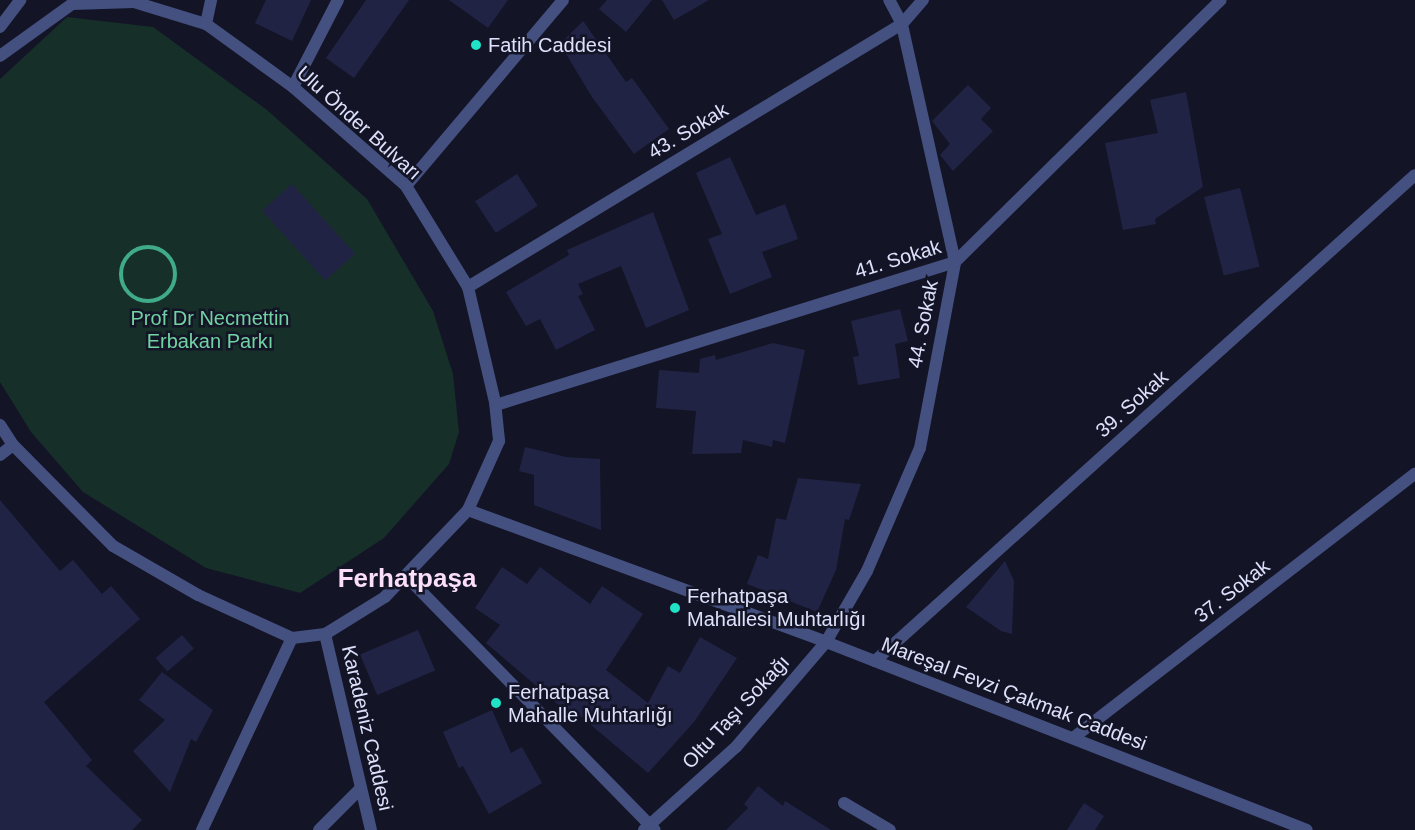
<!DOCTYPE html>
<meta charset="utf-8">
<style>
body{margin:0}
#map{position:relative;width:1415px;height:830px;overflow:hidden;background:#131426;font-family:Helvetica,sans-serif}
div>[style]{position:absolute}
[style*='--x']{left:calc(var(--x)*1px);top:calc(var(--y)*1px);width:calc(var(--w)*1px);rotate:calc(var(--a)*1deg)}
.green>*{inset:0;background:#172f29}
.building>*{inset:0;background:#212345;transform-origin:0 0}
.path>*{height:4px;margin-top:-2px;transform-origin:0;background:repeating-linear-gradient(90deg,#40ab8b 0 3px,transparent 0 7.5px)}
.path>.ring{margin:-2px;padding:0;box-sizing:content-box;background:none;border:4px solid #40ab8b;border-radius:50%}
.minor>*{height:12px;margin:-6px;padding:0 6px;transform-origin:6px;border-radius:6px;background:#44507f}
.tertiary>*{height:12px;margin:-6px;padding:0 6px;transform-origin:6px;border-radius:6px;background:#44507f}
.dots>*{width:16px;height:16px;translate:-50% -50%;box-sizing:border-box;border:3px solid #131426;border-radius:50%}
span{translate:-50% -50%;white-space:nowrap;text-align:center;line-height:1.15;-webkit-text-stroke:5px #131426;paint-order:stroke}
.poi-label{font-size:20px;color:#dde1fb}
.left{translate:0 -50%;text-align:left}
.street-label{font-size:20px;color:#dde1fb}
.park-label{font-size:20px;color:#71d2a2}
.district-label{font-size:26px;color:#fbdef7;font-weight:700}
</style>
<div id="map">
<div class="green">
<i style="clip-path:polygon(67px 17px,153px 27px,267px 110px,367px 199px,433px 311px,453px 374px,459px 432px,449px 464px,384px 538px,300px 593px,206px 568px,83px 492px,31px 432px,0 382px,0 79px)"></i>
</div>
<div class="building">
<i style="clip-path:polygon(266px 0,311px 0,292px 41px,255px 23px)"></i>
<i style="clip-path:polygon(366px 0,409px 0,354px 78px,326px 58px)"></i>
<i style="clip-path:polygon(449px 0,508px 0,488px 28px)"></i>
<i style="clip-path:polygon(607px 0,652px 0,626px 32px,599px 9px)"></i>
<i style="clip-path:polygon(662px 0,709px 0,674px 20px)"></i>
<i style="clip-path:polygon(583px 21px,626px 82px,632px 78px,669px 129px,634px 154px,592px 97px,560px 44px)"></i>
<i style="clip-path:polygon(968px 85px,991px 108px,981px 119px,993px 131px,953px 171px,940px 155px,950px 144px,932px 121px)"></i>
<i style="clip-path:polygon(1186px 92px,1203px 187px,1155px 219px,1156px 224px,1123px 230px,1105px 143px,1158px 133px,1150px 100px)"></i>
<i style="clip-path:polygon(730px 157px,756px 215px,785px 204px,798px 239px,762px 252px,772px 277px,730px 294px,708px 239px,722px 234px,696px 173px)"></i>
<i style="left:517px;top:174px;width:38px;height:50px;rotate:57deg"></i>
<i style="left:292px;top:184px;width:94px;height:40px;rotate:48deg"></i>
<i style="left:1240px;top:188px;width:81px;height:37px;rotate:76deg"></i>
<i style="clip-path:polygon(653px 212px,689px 310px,646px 328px,621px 266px,578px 284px,583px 294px,578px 296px,595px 330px,556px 350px,540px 319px,526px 326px,506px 292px,569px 255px,567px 250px)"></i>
<i style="clip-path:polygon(900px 309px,908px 341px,895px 344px,900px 378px,858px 385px,853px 357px,859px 356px,851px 321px)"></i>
<i style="clip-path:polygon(773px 343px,805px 350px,785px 443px,773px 440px,772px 447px,743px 440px,741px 453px,692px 454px,696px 411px,656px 408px,659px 370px,699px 373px,700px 359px,715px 355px,716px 360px)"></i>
<i style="clip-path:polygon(525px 447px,566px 457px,600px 459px,601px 530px,534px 505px,534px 475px,519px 471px)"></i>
<i style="clip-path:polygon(798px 478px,861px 484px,849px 520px,845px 519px,836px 570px,817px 612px,747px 584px,758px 555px,768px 559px,776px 518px,786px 520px)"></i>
<i style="clip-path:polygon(0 500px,60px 571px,73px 560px,102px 594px,111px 586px,140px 619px,44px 702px,92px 760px,86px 766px,142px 820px,132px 830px,0 830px)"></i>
<i style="clip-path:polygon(1005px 561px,1014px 581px,1012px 634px,1001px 631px,966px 607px)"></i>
<i style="clip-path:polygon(502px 567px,527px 584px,540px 567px,590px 604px,602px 586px,643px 614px,606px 670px,648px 703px,668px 666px,680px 673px,700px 637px,737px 658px,694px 722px,648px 773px,572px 709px,568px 713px,486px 643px,500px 625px,475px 608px)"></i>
<i style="left:418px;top:630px;width:44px;height:63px;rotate:67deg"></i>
<i style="left:182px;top:635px;width:18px;height:35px;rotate:49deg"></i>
<i style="clip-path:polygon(162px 672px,213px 710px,196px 742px,191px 739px,170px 792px,133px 751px,165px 720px,139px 700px)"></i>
<i style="clip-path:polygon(492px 710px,511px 753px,522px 747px,542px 783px,489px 814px,463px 766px,459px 768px,443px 732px)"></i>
<i style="clip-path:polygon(758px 786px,783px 806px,785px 801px,831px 830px,726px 830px,748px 808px,744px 804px)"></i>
<i style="clip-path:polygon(1084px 803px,1104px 816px,1095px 830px,1067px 830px)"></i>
</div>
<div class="path">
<i class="ring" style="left:121px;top:247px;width:50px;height:50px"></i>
</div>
<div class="minor">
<i style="--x:206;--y:24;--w:25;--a:-78"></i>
<i style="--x:293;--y:87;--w:98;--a:-62.7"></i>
<i style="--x:468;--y:287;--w:507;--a:-31.22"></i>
<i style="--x:902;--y:24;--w:32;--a:-49"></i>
<i style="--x:496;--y:405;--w:481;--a:-17.3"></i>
<i style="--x:955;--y:262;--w:373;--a:-44.6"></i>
<i style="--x:0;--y:455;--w:16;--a:-38"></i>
<i style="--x:875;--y:661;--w:726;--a:-41.99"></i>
<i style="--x:1073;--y:738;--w:432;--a:-37.7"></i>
<i style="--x:844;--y:803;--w:53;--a:30.4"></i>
<i style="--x:319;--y:830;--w:59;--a:-45"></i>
<i style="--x:644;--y:830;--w:124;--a:-42.1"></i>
<i style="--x:736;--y:747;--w:138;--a:-49.4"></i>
<i style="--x:826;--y:642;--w:82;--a:-60"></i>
<i style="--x:867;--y:571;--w:134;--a:-66.7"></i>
<i style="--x:920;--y:448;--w:189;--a:-79.3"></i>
<i style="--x:955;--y:262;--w:244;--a:-102.6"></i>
<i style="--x:902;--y:24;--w:27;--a:-118"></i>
</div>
<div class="tertiary">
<i style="--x:0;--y:27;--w:34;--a:-53"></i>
<i style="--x:0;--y:56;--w:89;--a:-35.8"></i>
<i style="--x:72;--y:4;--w:62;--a:-1.8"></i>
<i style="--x:134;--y:2;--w:75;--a:17"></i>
<i style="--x:206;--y:24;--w:107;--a:35.9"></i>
<i style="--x:293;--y:87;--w:150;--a:41.2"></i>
<i style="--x:406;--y:186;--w:119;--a:58.5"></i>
<i style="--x:468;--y:287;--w:118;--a:76.8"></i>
<i style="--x:495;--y:402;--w:39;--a:84"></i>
<i style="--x:499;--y:441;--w:76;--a:114.2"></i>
<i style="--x:468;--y:510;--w:120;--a:133.7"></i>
<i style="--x:385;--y:597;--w:70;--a:148.3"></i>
<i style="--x:325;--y:634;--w:33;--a:173"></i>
<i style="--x:292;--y:638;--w:103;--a:-155.4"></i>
<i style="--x:198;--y:595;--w:98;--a:-150"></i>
<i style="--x:113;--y:546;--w:142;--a:-134.7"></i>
<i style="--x:13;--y:445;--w:24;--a:-123"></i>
<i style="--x:406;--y:186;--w:243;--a:-49.8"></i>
<i style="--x:468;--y:510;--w:382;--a:20.2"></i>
<i style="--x:826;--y:642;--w:516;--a:21.35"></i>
<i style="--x:407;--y:577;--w:354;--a:45.6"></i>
<i style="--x:325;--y:634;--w:201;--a:76.8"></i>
<i style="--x:202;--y:830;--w:212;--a:-64.9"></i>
</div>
<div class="dots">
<i style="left:476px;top:45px;background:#21e2c6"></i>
<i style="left:675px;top:608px;background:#21e2c6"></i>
<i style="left:496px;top:703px;background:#21e2c6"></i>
</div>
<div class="poi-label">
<span class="left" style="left:488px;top:45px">Fatih Caddesi</span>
<span class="left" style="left:687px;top:608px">Ferhatpaşa<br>Mahallesi Muhtarlığı</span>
<span class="left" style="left:508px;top:704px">Ferhatpaşa<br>Mahalle Muhtarlığı</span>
</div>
<div class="street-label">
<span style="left:359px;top:123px;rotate:42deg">Ulu Önder Bulvarı</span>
<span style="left:688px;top:131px;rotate:-31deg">43. Sokak</span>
<span style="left:898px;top:259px;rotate:-17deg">41. Sokak</span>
<span style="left:923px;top:324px;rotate:-79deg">44. Sokak</span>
<span style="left:1132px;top:404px;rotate:-42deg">39. Sokak</span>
<span style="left:1232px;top:591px;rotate:-38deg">37. Sokak</span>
<span style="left:1014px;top:694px;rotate:21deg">Mareşal Fevzi Çakmak Caddesi</span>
<span style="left:736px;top:712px;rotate:-47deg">Oltu Taşı Sokağı</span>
<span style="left:367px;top:728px;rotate:77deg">Karadeniz Caddesi</span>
</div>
<div class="park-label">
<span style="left:210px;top:330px">Prof Dr Necmettin<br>Erbakan Parkı</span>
</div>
<div class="district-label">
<span style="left:407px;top:579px">Ferhatpaşa</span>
</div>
</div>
